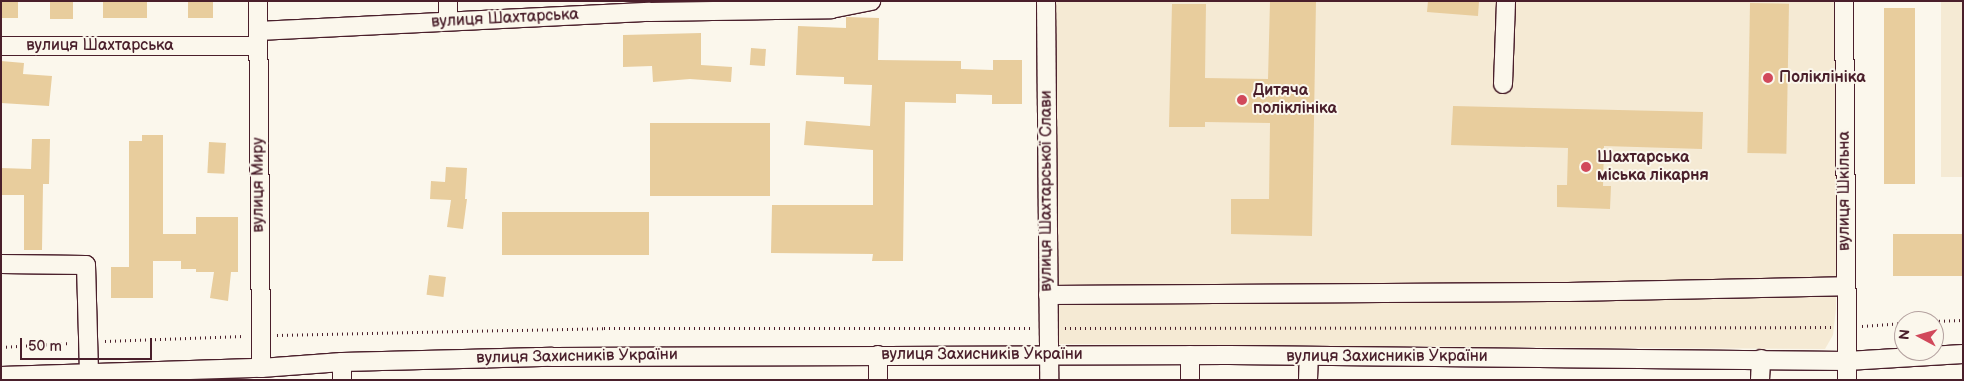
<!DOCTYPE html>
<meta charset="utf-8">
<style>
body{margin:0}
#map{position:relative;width:1964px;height:381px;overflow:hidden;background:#fbf7ec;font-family:"Balsamiq Sans",sans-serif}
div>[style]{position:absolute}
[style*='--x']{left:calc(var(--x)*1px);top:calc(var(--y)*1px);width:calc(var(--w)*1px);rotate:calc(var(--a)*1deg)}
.built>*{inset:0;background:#f5ead4;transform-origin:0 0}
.building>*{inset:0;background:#e8cd9d;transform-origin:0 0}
.path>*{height:3px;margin-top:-1.5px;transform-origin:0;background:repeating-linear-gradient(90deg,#4a1f2b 0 1px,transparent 0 5px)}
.roads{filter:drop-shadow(1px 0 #4a1f2b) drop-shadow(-1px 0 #4a1f2b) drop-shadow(0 1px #4a1f2b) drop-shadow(0 -1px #4a1f2b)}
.minor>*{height:18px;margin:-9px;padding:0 9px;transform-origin:9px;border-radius:9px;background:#fbf7ec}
.dots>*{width:14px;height:14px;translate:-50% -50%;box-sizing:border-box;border:2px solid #fbf7ec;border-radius:50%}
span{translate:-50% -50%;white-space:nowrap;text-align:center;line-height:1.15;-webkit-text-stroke:4px #fbf7ec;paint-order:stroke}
.street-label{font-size:16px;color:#4a1f2b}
.poi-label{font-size:16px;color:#4a1f2b;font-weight:700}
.left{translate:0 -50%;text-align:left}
.frame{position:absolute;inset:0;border:2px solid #4a1f2b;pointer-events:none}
.north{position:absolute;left:1894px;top:311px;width:50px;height:50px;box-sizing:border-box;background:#fbf7ec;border:1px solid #b4a19f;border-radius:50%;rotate:276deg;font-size:14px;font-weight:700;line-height:20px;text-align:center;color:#4a1f2b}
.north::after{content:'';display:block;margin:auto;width:18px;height:22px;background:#d1495b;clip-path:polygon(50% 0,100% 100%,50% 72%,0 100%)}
.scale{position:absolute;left:20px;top:338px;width:132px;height:22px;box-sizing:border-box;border:2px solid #4a1f2b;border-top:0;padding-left:6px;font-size:15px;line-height:18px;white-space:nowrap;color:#4a1f2b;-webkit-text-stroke:4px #fbf7ec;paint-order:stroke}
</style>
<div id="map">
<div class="built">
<i style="clip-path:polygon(1053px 1px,1837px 1px,1836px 309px,1833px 335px,1825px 349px,1057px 344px)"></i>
<i style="left:1941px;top:1px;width:22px;height:176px"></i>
</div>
<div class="building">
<i style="left:1px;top:1px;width:17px;height:17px"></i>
<i style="left:50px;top:1px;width:23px;height:18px"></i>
<i style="left:103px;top:1px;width:44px;height:17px"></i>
<i style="left:188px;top:1px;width:25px;height:17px"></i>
<i style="clip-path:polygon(1270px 1px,1316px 1px,1312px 236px,1231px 234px,1231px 199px,1269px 199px,1270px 123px,1205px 122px,1205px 127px,1169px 127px,1172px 4px,1206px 4px,1205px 78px,1268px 79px)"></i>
<i style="clip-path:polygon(1428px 1px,1479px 1px,1478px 16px,1427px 12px)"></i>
<i style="left:1750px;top:3px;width:39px;height:150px;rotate:1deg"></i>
<i style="left:1884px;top:8px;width:31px;height:176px"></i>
<i style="clip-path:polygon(846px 17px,879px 18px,878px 60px,961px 61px,961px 69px,993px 70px,993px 60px,1022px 60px,1022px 104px,992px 104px,992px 95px,956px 94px,956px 103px,905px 102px,903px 261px,872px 261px,873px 254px,771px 253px,772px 205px,873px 205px,873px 150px,804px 145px,806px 121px,870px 126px,872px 85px,844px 84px,844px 77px,796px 75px,798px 26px,846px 28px)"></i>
<i style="clip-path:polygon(701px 33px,701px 65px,732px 67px,731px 82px,690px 79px,653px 82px,652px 66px,623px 67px,623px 35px)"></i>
<i style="left:751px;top:48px;width:15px;height:17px;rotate:4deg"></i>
<i style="clip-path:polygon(1px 61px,24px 63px,23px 74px,52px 76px,49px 106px,1px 103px)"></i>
<i style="clip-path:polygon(1453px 106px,1703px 112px,1702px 149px,1604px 146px,1603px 186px,1611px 186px,1610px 209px,1557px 207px,1557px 185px,1567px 185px,1568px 148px,1451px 145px)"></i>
<i style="left:650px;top:123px;width:120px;height:73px"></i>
<i style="clip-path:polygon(142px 135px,163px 135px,163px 234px,196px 234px,196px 217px,238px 217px,238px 272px,231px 272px,228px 301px,210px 298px,214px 272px,196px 272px,196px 269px,181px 269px,181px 261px,153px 261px,153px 298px,111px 298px,111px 267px,129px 267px,129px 141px,142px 141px)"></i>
<i style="clip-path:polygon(32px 139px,50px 139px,49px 184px,43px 184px,42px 250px,24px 250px,24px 195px,1px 195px,1px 168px,31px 169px)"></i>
<i style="left:209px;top:142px;width:17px;height:31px;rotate:3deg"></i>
<i style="clip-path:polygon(446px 167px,467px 168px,465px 199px,467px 199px,463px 229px,447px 227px,451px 200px,430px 199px,431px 181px,445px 182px)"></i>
<i style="left:502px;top:212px;width:147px;height:43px"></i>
<i style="left:1963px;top:234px;width:42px;height:70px;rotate:90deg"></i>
<i style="left:429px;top:275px;width:17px;height:20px;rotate:7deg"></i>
</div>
<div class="path">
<i style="--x:1934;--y:321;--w:29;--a:-2"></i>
<i style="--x:1862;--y:326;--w:42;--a:-4.1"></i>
<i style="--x:1065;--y:328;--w:766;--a:-0.07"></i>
<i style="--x:277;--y:335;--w:327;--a:-1.2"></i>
<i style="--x:604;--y:328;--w:429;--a:0"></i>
<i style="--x:105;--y:341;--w:139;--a:-2.1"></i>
<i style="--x:1;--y:347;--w:70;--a:-3.3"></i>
</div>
<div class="roads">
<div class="minor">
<i style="--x:258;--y:1;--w:367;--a:89.5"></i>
<i style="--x:448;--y:1;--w:20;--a:90"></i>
<i style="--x:1046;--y:1;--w:379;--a:89.5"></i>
<i style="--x:1844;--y:1;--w:379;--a:89.5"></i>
<i style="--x:258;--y:31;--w:392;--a:-2.8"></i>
<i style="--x:650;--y:12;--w:181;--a:-0.9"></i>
<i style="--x:831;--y:9;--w:41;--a:-11.3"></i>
<i style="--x:1;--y:46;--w:257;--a:0"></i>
<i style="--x:1503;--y:84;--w:83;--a:-87.9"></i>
<i style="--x:1;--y:264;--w:85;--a:0.7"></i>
<i style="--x:86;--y:265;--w:108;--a:88.4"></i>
<i style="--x:1048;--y:295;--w:520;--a:-0.33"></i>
<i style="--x:1568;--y:292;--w:278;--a:-1.2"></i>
<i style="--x:1;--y:376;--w:260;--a:-1.8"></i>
<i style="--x:261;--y:368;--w:81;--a:-4.2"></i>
<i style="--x:342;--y:362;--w:210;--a:-1.4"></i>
<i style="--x:552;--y:357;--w:677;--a:-0.17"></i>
<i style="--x:1229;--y:355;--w:618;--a:0.56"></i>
<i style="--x:1847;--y:361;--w:116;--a:-3.5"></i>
<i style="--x:342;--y:380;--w:18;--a:-90"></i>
<i style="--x:878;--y:380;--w:25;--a:-90"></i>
<i style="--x:1190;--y:380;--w:25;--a:-90"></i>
<i style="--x:1308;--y:380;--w:24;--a:-88"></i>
<i style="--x:1760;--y:380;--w:21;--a:-87"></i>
</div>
</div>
<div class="dots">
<i style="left:1768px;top:78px;background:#d1495b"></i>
<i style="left:1242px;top:100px;background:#d1495b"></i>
<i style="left:1586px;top:167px;background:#d1495b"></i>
</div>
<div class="street-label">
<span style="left:505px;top:19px;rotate:-3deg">вулиця Шахтарська</span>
<span style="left:100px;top:46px">вулиця Шахтарська</span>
<span style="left:259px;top:185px;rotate:-90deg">вулиця Миру</span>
<span style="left:1047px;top:191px;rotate:-90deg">вулиця Шахтарської Слави</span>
<span style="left:1845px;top:191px;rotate:-90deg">вулиця Шкільна</span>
<span style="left:982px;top:355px">вулиця Захисників України</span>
<span style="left:577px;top:357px;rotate:-1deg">вулиця Захисників України</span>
<span style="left:1387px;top:357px">вулиця Захисників України</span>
</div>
<div class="poi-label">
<span class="left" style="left:1779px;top:78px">Поліклініка</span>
<span class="left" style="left:1253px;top:100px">Дитяча<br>поліклініка</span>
<span class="left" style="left:1597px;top:167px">Шахтарська<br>міська лікарня</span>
</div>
<div class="frame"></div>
<div class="north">N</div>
<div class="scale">50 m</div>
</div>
